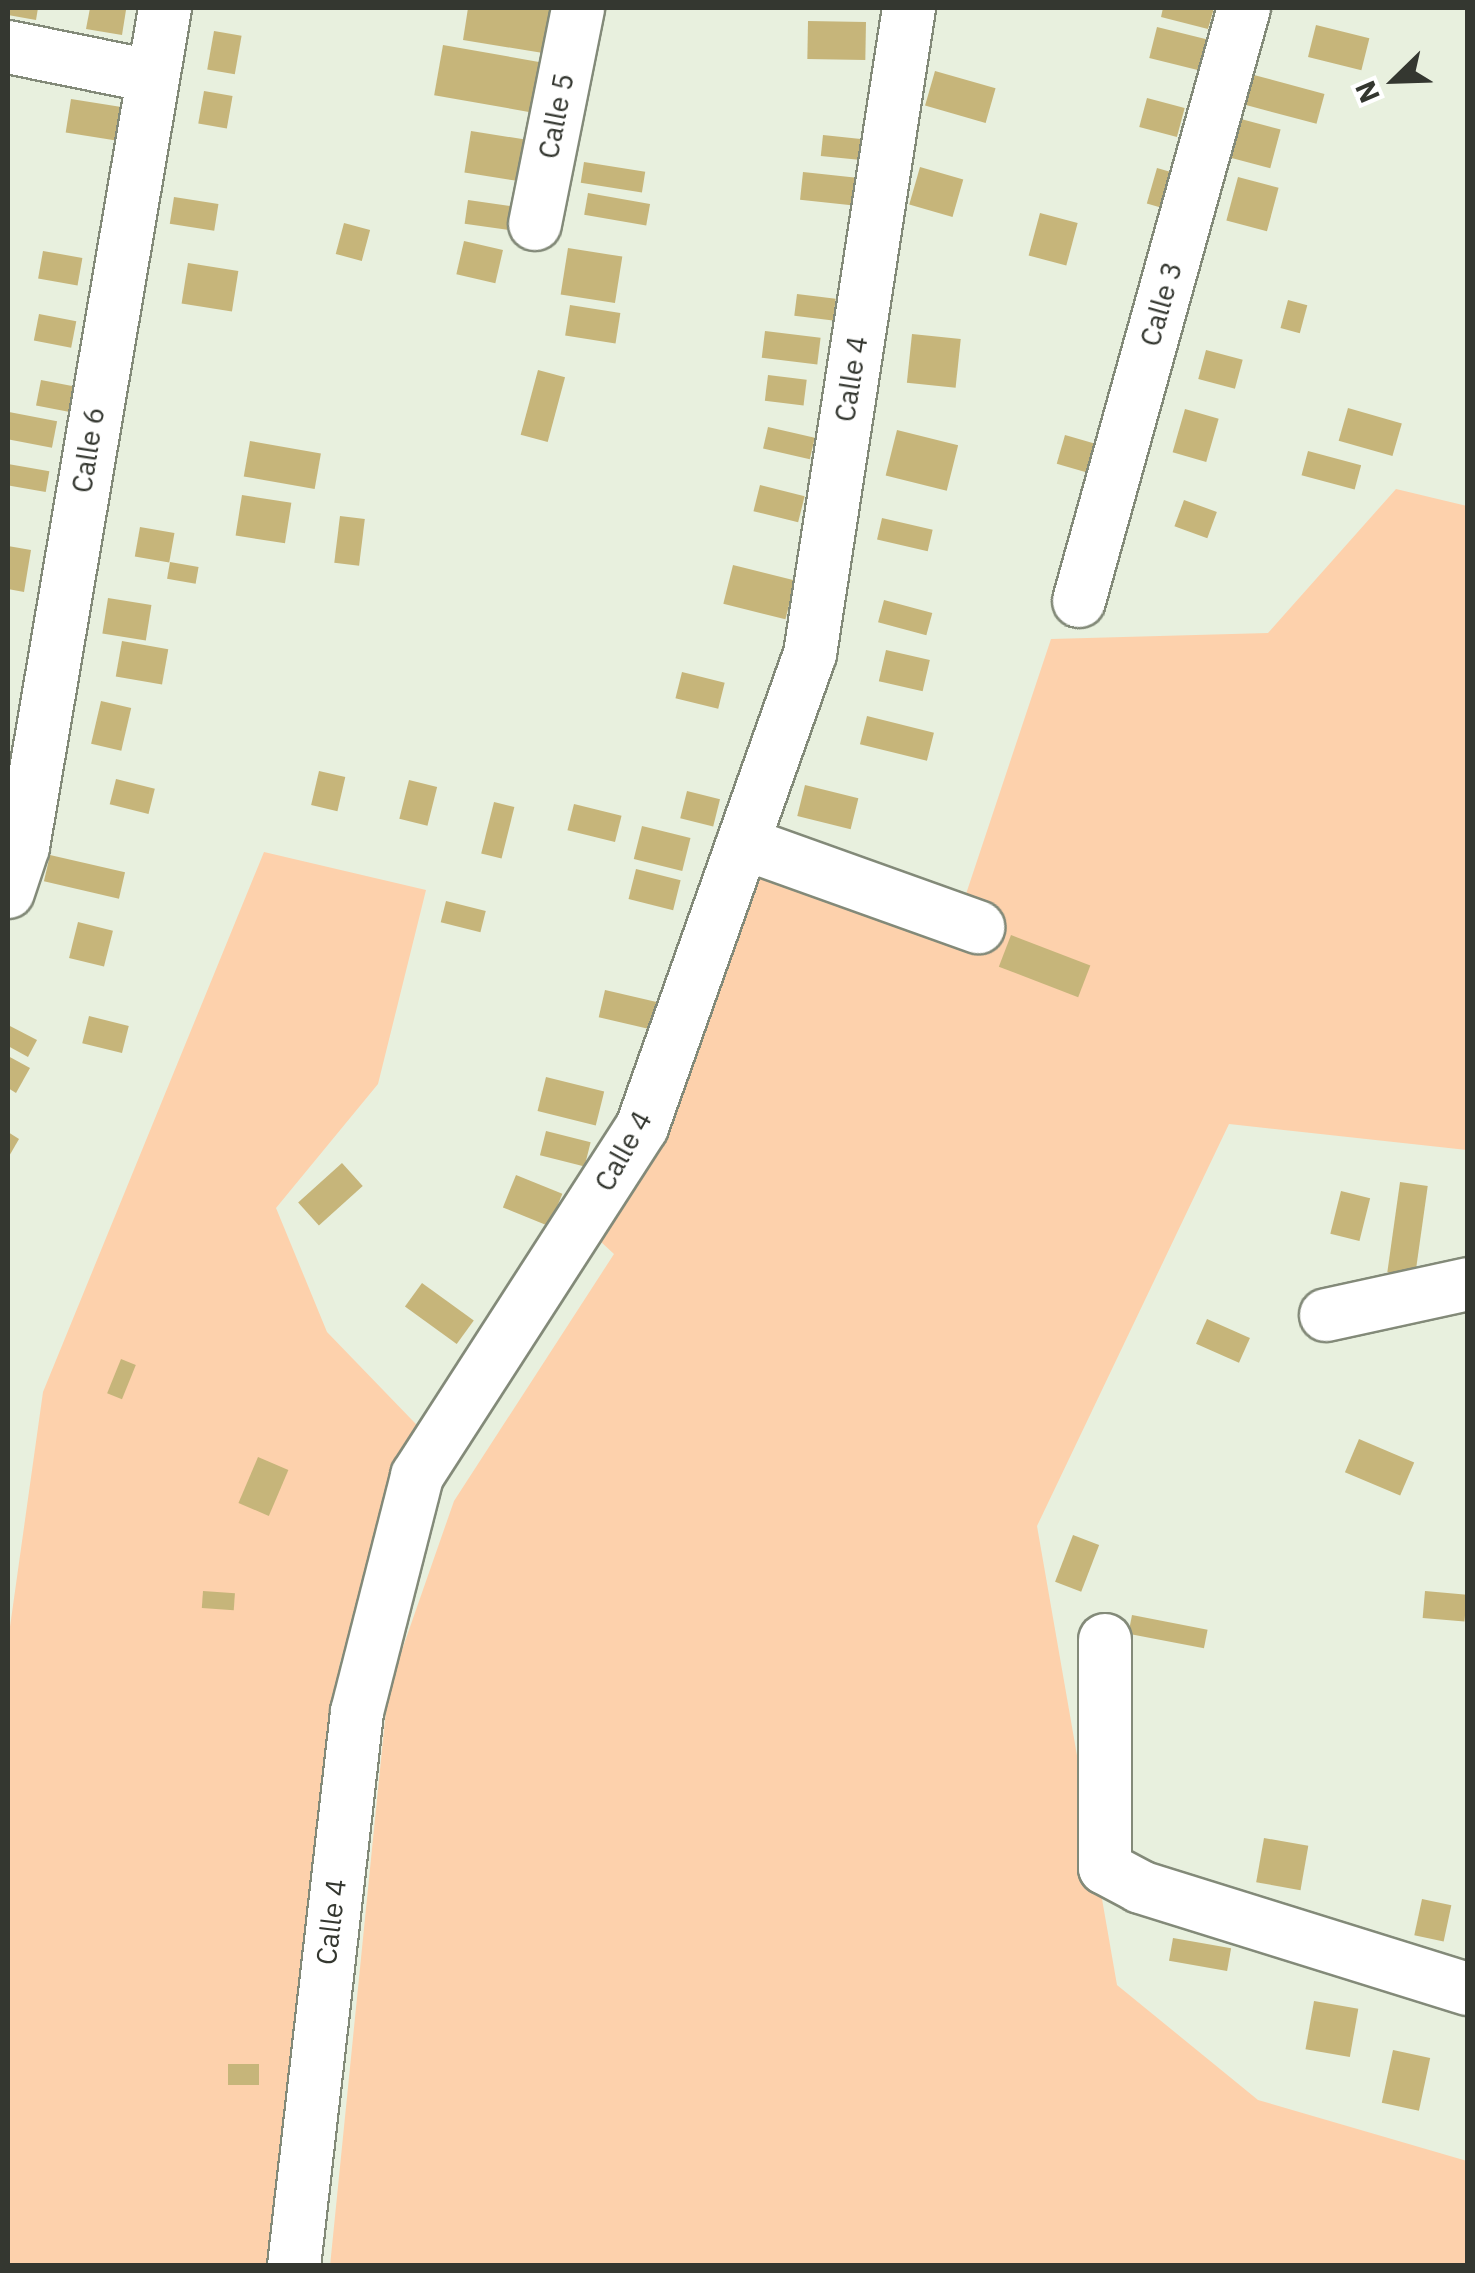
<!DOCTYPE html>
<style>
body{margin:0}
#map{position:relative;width:1475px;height:2273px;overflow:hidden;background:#e8f0de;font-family:"IBM Plex Sans",sans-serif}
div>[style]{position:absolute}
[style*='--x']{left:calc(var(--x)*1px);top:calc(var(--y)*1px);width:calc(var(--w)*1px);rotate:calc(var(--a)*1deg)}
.green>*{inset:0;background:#fdd1ac}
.building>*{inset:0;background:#c6b57a;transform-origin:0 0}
.roads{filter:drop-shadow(2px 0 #838a79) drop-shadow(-2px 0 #838a79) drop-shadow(0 2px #838a79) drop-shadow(0 -2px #838a79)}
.minor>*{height:52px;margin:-26px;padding:0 26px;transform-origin:26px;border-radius:26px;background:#fff}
span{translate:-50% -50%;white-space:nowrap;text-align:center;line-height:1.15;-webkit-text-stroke:9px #fff;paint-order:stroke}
.street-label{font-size:28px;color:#343730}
.frame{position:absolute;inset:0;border:10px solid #343730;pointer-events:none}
.north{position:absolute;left:1345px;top:30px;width:100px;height:100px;-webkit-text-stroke:8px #fff;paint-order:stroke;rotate:247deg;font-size:28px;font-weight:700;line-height:40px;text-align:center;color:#343730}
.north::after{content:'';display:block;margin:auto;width:35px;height:45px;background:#343730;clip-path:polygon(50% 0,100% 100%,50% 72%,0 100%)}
</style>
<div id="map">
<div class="green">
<i style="clip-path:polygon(1396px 489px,1467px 506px,1467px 1150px,1229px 1124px,1037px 1526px,1117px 1985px,1258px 2100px,1467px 2161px,1467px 2265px,330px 2266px,388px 1690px,454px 1501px,614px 1254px,587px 1229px,767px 856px,964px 900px,1051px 639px,1268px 633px)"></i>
<i style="clip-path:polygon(264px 852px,426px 890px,378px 1084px,276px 1208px,327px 1332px,441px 1450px,340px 1662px,276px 2265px,8px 2266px,8px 1641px,43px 1392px)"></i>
</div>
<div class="building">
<i style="clip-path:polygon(8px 8px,38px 8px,36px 20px,8px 15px)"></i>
<i style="clip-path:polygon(90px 8px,126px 10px,122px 35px,86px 29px)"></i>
<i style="clip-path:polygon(468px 8px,550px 8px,543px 53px,463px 40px)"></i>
<i style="clip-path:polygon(1163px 8px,1214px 8px,1208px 29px,1161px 17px)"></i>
<i style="left:808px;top:21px;width:58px;height:38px;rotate:1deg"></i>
<i style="left:1316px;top:25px;width:55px;height:33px;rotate:14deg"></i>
<i style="left:1157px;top:27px;width:53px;height:32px;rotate:14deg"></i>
<i style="left:214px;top:31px;width:28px;height:39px;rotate:10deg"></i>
<i style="left:443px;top:45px;width:106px;height:51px;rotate:10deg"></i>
<i style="left:935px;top:71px;width:63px;height:36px;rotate:16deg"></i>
<i style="left:1254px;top:75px;width:73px;height:31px;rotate:15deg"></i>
<i style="left:204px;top:91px;width:29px;height:33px;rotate:10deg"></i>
<i style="left:1147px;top:98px;width:39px;height:30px;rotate:15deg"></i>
<i style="left:71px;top:99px;width:51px;height:34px;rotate:9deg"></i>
<i style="left:1241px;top:119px;width:41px;height:40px;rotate:15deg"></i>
<i style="left:471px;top:131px;width:55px;height:42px;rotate:9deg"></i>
<i style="left:823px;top:135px;width:38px;height:21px;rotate:6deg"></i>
<i style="left:584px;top:162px;width:62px;height:21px;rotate:9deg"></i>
<i style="left:920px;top:167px;width:45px;height:39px;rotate:16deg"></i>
<i style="left:1157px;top:168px;width:26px;height:37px;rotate:16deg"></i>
<i style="left:803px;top:172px;width:54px;height:28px;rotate:6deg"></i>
<i style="left:1238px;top:177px;width:42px;height:45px;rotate:15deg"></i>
<i style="left:588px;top:193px;width:63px;height:22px;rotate:10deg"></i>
<i style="left:174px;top:197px;width:45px;height:27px;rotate:9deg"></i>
<i style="left:468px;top:200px;width:43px;height:24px;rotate:8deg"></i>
<i style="left:1040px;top:213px;width:39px;height:44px;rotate:15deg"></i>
<i style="left:344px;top:223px;width:27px;height:32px;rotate:15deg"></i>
<i style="left:464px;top:241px;width:40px;height:34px;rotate:13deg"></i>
<i style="left:568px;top:248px;width:55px;height:47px;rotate:9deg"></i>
<i style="left:43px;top:251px;width:40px;height:28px;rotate:10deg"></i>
<i style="left:188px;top:263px;width:51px;height:41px;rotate:9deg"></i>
<i style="left:797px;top:294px;width:39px;height:22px;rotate:7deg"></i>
<i style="left:1288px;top:300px;width:20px;height:29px;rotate:15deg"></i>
<i style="left:570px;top:305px;width:51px;height:31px;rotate:9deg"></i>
<i style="left:39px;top:314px;width:38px;height:27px;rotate:11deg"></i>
<i style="left:765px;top:331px;width:56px;height:27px;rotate:7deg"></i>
<i style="left:912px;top:334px;width:49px;height:49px;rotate:6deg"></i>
<i style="left:1206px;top:350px;width:38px;height:30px;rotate:15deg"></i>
<i style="left:538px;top:370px;width:28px;height:67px;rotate:15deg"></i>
<i style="left:768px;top:375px;width:39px;height:26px;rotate:7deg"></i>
<i style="left:41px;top:380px;width:33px;height:26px;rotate:11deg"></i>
<i style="left:1348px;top:408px;width:56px;height:34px;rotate:16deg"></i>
<i style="left:1185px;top:409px;width:35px;height:45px;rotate:16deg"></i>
<i style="left:9px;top:412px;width:49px;height:27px;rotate:11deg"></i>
<i style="left:768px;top:427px;width:48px;height:22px;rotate:13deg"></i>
<i style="left:897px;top:430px;width:63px;height:47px;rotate:14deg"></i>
<i style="left:1065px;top:435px;width:45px;height:30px;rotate:16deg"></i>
<i style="left:250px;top:441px;width:72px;height:36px;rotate:10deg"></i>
<i style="left:1308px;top:451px;width:55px;height:25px;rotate:15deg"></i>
<i style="left:8px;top:464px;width:42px;height:21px;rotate:10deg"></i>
<i style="left:760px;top:485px;width:46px;height:27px;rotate:14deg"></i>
<i style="left:242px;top:495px;width:50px;height:41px;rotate:9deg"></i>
<i style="left:1184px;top:500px;width:35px;height:28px;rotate:20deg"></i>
<i style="left:340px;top:516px;width:25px;height:47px;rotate:7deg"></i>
<i style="left:882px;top:518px;width:52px;height:22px;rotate:13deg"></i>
<i style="left:140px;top:527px;width:35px;height:30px;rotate:10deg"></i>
<i style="clip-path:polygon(8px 546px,31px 550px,24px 592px,8px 589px)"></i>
<i style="left:170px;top:562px;width:29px;height:17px;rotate:10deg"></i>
<i style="left:733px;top:565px;width:64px;height:40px;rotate:14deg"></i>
<i style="left:108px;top:598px;width:44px;height:36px;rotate:9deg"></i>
<i style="left:884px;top:600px;width:50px;height:23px;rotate:15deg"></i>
<i style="left:122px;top:641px;width:47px;height:36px;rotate:10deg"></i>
<i style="left:886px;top:650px;width:45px;height:32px;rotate:13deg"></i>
<i style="left:682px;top:672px;width:44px;height:27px;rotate:14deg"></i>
<i style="left:101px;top:701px;width:31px;height:44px;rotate:13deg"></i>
<i style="left:867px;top:716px;width:69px;height:29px;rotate:14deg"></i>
<i style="left:319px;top:771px;width:27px;height:35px;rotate:13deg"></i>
<i style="left:116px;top:779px;width:40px;height:26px;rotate:14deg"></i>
<i style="left:409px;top:780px;width:29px;height:40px;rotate:14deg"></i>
<i style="left:805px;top:785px;width:55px;height:32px;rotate:14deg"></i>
<i style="left:687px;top:791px;width:34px;height:28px;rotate:14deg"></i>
<i style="left:494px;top:802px;width:21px;height:53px;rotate:14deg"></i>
<i style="left:574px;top:804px;width:49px;height:27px;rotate:14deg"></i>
<i style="left:642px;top:826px;width:50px;height:34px;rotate:14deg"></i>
<i style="left:50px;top:855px;width:77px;height:27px;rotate:13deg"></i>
<i style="left:636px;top:869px;width:46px;height:31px;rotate:14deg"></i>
<i style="left:446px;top:901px;width:41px;height:22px;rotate:14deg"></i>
<i style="left:78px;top:922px;width:36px;height:37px;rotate:14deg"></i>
<i style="left:1011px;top:935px;width:85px;height:34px;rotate:21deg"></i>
<i style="left:605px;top:990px;width:53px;height:28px;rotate:13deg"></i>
<i style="left:89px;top:1016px;width:41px;height:28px;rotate:14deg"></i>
<i style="clip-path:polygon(8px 1025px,37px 1040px,28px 1057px,8px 1046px)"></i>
<i style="clip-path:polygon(8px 1056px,30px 1068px,16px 1093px,8px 1088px)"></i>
<i style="left:546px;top:1077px;width:60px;height:35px;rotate:14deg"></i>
<i style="left:546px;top:1131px;width:46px;height:25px;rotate:14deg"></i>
<i style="clip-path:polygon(8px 1132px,19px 1139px,8px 1158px)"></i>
<i style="left:342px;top:1163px;width:31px;height:59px;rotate:48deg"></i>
<i style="left:516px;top:1175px;width:50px;height:35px;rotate:22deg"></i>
<i style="left:1400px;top:1182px;width:28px;height:91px;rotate:8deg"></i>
<i style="left:1341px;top:1191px;width:30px;height:44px;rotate:14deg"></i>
<i style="left:422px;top:1283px;width:64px;height:29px;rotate:36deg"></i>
<i style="left:1207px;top:1319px;width:47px;height:27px;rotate:24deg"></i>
<i style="left:121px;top:1359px;width:16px;height:37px;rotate:22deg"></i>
<i style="left:1359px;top:1439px;width:60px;height:36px;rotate:23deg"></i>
<i style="left:258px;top:1457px;width:33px;height:50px;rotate:23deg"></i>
<i style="left:1073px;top:1535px;width:28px;height:50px;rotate:21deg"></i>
<i style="left:203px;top:1591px;width:32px;height:17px;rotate:4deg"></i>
<i style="left:1425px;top:1591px;width:42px;height:27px;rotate:5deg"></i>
<i style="left:1132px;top:1615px;width:77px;height:19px;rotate:11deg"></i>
<i style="left:1264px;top:1838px;width:45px;height:45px;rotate:10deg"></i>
<i style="left:1422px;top:1899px;width:30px;height:37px;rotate:12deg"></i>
<i style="left:1173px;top:1938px;width:59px;height:23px;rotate:10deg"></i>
<i style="left:1314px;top:2001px;width:45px;height:49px;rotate:10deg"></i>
<i style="left:1393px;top:2050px;width:38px;height:54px;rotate:12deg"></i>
<i style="left:259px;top:2064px;width:21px;height:31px;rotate:90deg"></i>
</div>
<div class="roads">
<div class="minor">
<i style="--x:8;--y:47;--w:145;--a:11.5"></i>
<i style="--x:535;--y:224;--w:220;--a:-78.7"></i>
<i style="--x:1079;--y:601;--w:616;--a:-74.45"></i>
<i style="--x:743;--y:843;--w:250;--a:19.7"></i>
<i style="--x:8;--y:892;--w:47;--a:-71.6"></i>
<i style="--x:23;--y:847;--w:851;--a:-80.39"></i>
<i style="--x:1326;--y:1315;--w:145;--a:-12.3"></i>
<i style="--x:1105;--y:1640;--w:228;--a:90"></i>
<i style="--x:1105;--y:1868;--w:40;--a:28"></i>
<i style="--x:1140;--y:1887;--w:343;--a:17.3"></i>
<i style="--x:294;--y:2266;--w:558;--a:-83.51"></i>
<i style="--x:357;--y:1712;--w:244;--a:-75.7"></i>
<i style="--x:417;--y:1476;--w:415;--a:-57.2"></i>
<i style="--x:642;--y:1127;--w:502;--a:-70.45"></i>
<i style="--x:810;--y:654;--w:654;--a:-81.29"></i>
</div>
</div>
<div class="street-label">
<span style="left:556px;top:116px;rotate:-79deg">Calle 5</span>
<span style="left:1161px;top:304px;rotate:-74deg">Calle 3</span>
<span style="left:851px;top:379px;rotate:-81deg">Calle 4</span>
<span style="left:88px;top:450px;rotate:-81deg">Calle 6</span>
<span style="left:623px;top:1151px;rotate:-61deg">Calle 4</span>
<span style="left:331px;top:1922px;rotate:-83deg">Calle 4</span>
</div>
<div class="frame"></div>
<div class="north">N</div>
</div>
